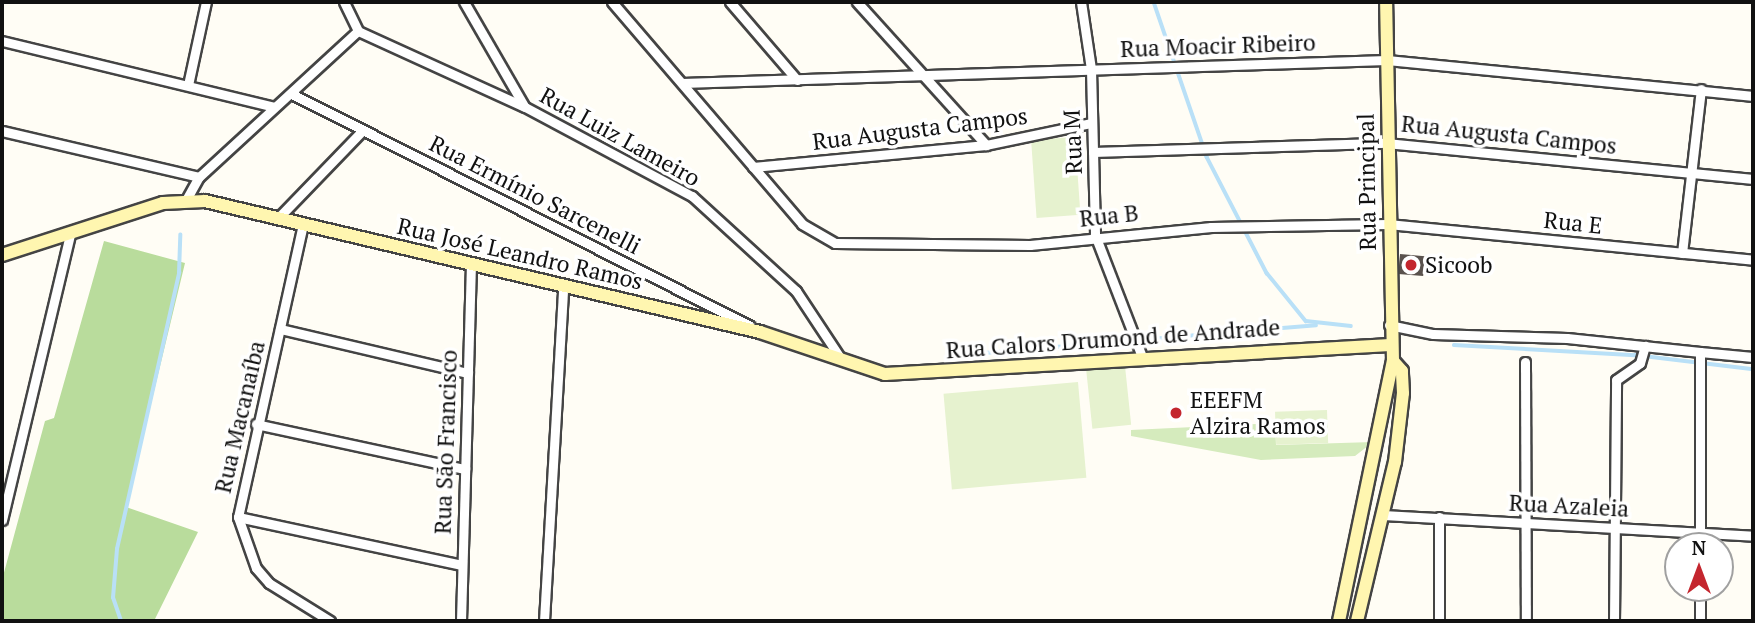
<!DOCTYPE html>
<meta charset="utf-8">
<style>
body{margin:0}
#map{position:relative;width:1755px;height:623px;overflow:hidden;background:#fffdf5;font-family:"PT Serif",serif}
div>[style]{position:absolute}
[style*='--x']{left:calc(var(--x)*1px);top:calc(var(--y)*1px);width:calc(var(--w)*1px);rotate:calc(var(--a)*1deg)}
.green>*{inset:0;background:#d5ebbd}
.forest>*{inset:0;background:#b9dc9c}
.pitch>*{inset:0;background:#e6f2cf;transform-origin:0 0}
.stream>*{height:3.5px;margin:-1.75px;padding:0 1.75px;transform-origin:1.75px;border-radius:1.75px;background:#b9e0f7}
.building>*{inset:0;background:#5a524d;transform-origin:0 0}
.roads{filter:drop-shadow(2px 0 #444) drop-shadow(-2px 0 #444) drop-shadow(0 2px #444) drop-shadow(0 -2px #444)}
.street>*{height:9px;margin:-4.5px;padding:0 4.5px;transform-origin:4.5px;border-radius:4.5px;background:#fff}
.secondary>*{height:12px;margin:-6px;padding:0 6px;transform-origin:6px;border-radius:6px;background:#fff6b0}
.dots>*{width:19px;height:19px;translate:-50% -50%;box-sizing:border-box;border:4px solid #fff;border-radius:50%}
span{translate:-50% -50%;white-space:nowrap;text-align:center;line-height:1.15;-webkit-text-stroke:7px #fff;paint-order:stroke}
.street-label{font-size:23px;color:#111}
.poi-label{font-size:23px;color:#111}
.left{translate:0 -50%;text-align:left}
.frame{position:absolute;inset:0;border:4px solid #111;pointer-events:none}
.north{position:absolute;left:1664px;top:532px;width:70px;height:70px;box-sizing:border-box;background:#fff;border:2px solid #a0a0a0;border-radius:50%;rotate:0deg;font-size:19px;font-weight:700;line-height:28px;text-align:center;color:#111}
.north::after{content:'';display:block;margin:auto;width:24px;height:32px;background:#c4262e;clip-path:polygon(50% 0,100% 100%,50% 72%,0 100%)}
</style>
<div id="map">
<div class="green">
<i style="clip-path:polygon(1275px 423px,1276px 445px,1373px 442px,1355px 456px,1261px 460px,1131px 436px,1131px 430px)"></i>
</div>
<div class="forest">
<i style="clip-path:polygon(104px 241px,185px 263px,126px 507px,198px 532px,154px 621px,2px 621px,2px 580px,45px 421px,54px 418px)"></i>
</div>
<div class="pitch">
<i style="left:1075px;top:137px;width:78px;height:44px;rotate:86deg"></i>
<i style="left:1125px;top:366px;width:59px;height:39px;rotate:84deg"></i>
<i style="left:1078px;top:382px;width:96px;height:135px;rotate:85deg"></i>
<i style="left:1327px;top:410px;width:33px;height:52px;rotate:88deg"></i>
</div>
<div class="stream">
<i style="--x:1154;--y:2;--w:164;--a:71.1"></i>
<i style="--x:1207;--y:157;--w:131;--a:62.7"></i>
<i style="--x:1267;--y:273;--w:62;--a:50.9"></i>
<i style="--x:1306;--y:321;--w:45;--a:6.3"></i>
<i style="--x:1454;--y:345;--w:181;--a:3.2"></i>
<i style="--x:1635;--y:355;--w:119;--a:6.8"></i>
<i style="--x:985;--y:353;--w:332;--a:-4.8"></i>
<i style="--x:121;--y:621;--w:24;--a:-109"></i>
<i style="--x:113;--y:598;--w:49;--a:-85.3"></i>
<i style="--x:117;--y:549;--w:283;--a:-77.3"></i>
<i style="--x:179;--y:273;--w:38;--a:-88"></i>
</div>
<div class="building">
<i style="left:1400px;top:254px;width:25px;height:20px;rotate:5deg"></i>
</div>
<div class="roads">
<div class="street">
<i style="--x:344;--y:2;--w:32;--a:64"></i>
<i style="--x:358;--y:31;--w:183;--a:24.5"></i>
<i style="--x:525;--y:107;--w:189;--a:28.1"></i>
<i style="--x:692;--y:196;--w:141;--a:42.4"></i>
<i style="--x:796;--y:291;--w:82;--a:56.5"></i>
<i style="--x:464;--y:2;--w:120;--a:60"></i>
<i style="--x:612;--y:2;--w:292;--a:49.4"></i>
<i style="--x:802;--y:224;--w:38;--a:30"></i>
<i style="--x:835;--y:243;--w:195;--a:0.6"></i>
<i style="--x:1030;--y:245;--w:182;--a:-5.7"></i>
<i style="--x:1211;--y:227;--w:177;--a:-1"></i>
<i style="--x:1388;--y:224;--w:367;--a:5.6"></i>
<i style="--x:730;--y:2;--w:103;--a:49.3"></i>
<i style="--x:857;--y:2;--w:193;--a:47.9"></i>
<i style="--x:1081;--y:2;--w:68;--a:81.5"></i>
<i style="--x:1091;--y:69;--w:166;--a:88.6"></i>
<i style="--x:1095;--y:235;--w:131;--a:68.9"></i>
<i style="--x:2;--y:41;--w:280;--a:13.6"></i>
<i style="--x:682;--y:83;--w:705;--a:-1.87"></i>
<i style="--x:1387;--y:60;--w:368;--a:5.6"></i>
<i style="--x:188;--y:85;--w:85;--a:-77.8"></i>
<i style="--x:292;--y:94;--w:513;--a:26.86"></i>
<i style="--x:2;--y:131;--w:202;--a:13.1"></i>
<i style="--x:1093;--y:152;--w:293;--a:-1.8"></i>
<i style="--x:1386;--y:143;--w:369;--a:5.6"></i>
<i style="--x:753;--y:167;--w:234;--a:-5.4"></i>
<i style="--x:986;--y:145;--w:107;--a:-11.8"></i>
<i style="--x:186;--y:200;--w:26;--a:-61"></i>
<i style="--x:199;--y:177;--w:216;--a:-42.6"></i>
<i style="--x:279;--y:217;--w:121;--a:-46"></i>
<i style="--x:303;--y:224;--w:300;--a:102.5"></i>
<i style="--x:238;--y:517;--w:54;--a:70.6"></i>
<i style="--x:256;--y:568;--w:20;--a:49"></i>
<i style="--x:269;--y:583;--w:72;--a:31.9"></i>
<i style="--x:1682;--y:253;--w:165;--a:-83.4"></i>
<i style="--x:1389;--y:325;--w:45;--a:11.6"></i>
<i style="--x:1433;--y:334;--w:134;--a:1.7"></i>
<i style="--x:1567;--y:338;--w:134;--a:6"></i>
<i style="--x:1700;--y:352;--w:194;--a:90"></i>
<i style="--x:280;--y:329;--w:193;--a:13.2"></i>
<i style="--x:1700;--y:352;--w:53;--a:5.4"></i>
<i style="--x:1525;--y:362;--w:259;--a:89.8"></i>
<i style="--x:256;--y:424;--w:214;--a:12.2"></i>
<i style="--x:1383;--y:515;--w:371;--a:3.2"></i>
<i style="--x:238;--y:517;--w:229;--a:12.1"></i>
<i style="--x:1439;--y:517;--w:104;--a:90"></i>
<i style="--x:2;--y:520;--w:294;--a:-76.6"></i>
<i style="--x:1700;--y:588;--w:33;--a:90"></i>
<i style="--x:461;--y:621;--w:357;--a:-88.4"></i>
<i style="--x:544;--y:621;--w:335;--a:-86.7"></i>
<i style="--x:1614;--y:621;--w:241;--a:-89.5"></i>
<i style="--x:1616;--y:380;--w:29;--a:-35"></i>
<i style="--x:1640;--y:363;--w:18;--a:-74"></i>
</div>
<div class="secondary">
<i style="--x:2;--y:255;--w:169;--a:-17.9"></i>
<i style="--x:163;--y:203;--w:42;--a:-2.7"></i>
<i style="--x:205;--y:201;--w:570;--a:13.28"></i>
<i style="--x:760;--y:332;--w:132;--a:18.6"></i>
<i style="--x:885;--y:374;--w:506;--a:-3.29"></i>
<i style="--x:1339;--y:621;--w:266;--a:-78.3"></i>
<i style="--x:1393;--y:361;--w:359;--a:-91.1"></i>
<i style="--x:1357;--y:621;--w:163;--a:-76.6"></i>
<i style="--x:1395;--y:462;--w:69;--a:-83.4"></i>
<i style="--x:1403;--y:393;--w:22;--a:-93"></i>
<i style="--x:1402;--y:371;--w:13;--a:-132"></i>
</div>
</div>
<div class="dots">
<i style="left:1411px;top:265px;background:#c4262e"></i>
<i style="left:1176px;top:413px;background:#c4262e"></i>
</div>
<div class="street-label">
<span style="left:1218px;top:46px;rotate:-2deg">Rua Moacir Ribeiro</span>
<span style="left:920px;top:129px;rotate:-7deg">Rua Augusta Campos</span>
<span style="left:1509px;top:135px;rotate:6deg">Rua Augusta Campos</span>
<span style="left:620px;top:137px;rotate:29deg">Rua Luiz Lameiro</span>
<span style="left:1073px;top:142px;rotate:-92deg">Rua M</span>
<span style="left:1367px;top:182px;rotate:-91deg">Rua Principal</span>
<span style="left:535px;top:195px;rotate:27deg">Rua Ermínio Sarcenelli</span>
<span style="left:1109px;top:216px;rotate:-6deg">Rua B</span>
<span style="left:1573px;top:223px;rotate:6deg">Rua E</span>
<span style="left:520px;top:254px;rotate:13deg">Rua José Leandro Ramos</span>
<span style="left:1113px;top:339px;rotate:-4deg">Rua Calors Drumond de Andrade</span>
<span style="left:240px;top:417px;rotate:-77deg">Rua Macanaíba</span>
<span style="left:446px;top:442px;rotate:-88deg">Rua São Francisco</span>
<span style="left:1569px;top:506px;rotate:3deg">Rua Azaleia</span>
</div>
<div class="poi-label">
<span class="left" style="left:1425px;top:265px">Sicoob</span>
<span class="left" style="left:1190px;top:413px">EEEFM<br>Alzira Ramos</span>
</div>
<div class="frame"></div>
<div class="north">N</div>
</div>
